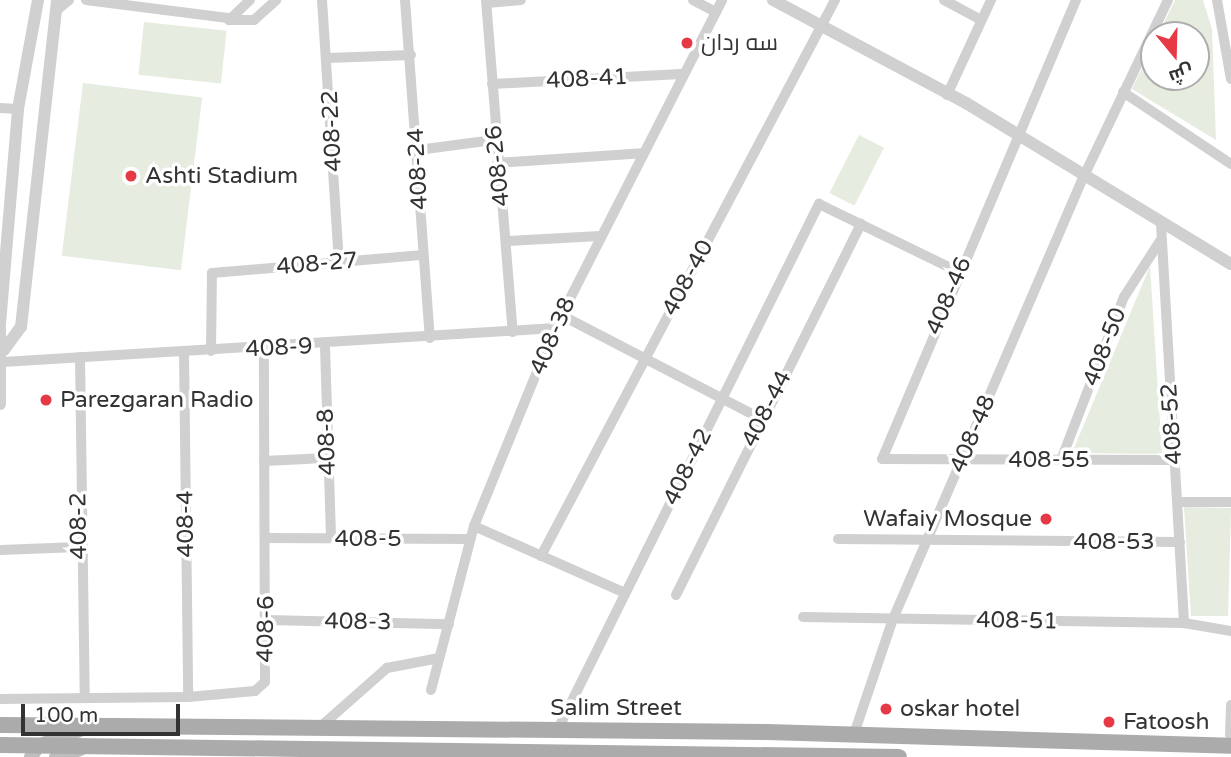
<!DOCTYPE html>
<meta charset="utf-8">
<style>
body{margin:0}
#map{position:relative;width:1231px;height:757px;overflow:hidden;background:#fff;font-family:"Varela Round",Cairo,sans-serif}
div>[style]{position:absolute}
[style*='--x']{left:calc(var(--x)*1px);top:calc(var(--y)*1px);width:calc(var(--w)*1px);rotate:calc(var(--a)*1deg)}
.green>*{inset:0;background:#e6ecdf;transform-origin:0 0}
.minor>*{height:10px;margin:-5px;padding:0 5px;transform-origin:5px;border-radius:5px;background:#d0d0d0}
.tertiary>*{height:12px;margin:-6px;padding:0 6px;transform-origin:6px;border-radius:6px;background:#d0d0d0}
.secondary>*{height:14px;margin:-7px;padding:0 7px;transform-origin:7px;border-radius:7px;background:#bdbdbd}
.primary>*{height:16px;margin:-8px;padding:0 8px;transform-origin:8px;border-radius:8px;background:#ababab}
.dots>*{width:19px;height:19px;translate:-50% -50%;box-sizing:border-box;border:4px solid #fff;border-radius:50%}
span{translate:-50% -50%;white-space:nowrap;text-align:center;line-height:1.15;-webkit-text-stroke:7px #fff;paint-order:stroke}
.poi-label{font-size:23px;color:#333}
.left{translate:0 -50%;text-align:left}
.right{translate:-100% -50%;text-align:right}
.street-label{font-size:23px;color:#333}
.north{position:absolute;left:1140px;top:21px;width:70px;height:70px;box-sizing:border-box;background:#fff;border:2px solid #adadad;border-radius:50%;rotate:161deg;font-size:19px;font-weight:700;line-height:28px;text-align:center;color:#333}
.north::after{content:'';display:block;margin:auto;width:24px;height:32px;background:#e63946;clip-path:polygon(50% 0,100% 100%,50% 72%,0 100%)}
.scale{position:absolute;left:21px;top:704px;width:159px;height:32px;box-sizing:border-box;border:4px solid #333;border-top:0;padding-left:9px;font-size:21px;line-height:24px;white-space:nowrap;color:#333;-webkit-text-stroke:5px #fff;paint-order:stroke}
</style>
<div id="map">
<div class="green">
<i style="clip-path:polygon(1175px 0,1203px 0,1212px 29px,1216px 140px,1132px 89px,1154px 43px,1154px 77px,1196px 77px,1196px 35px,1158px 35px)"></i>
<i style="left:144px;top:22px;width:83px;height:53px;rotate:6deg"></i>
<i style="left:83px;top:83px;width:120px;height:174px;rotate:7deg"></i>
<i style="left:859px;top:135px;width:28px;height:65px;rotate:27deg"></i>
<i style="clip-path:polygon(1150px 266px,1162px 454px,1072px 453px)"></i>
<i style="clip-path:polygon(1184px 507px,1231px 508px,1228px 616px,1191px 616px)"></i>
</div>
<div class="minor">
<i style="--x:86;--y:0;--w:143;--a:7.2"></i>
<i style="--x:250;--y:0;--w:29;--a:136"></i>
<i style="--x:229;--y:20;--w:25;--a:0"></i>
<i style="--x:254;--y:20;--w:30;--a:-42"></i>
<i style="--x:322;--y:0;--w:263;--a:86.3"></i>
<i style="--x:405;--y:0;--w:339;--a:85.8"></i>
<i style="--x:486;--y:0;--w:333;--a:85.4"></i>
<i style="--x:693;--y:0;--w:26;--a:28"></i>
<i style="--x:944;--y:0;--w:42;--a:28.4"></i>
<i style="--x:1076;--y:0;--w:498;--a:112.9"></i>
<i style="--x:882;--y:459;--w:292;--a:0.2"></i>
<i style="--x:1217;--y:0;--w:80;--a:80"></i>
<i style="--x:487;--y:3;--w:34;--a:-5"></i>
<i style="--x:56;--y:11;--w:17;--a:-40"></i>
<i style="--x:328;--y:58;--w:83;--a:-2.1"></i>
<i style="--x:492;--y:84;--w:189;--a:-3"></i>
<i style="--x:1123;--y:92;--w:130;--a:33.7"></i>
<i style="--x:947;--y:95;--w:105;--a:-65.1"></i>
<i style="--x:0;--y:108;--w:18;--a:3"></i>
<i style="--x:418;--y:150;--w:76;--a:-7.6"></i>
<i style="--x:497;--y:163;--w:145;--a:-3.9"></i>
<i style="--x:1161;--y:224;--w:400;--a:86.7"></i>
<i style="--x:506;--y:241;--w:94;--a:-3"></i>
<i style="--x:561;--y:315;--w:226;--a:27.4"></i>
<i style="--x:325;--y:346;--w:192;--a:88.2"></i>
<i style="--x:211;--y:351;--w:78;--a:-89.3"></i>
<i style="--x:212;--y:273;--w:212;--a:-4.9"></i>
<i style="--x:184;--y:352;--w:345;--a:89.3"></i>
<i style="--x:80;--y:357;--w:338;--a:89.2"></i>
<i style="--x:3;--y:362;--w:553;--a:-3.52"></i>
<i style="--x:1061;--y:460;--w:175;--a:-68.9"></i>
<i style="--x:1124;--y:297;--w:67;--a:-57.3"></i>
<i style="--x:264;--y:461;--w:63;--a:-2.7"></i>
<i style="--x:1177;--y:502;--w:54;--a:0"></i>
<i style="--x:474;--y:526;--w:165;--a:23.9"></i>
<i style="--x:266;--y:538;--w:204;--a:0.3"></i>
<i style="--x:838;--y:539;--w:342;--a:0.5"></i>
<i style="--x:0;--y:550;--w:79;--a:-2.2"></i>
<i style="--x:541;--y:556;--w:629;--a:-62.13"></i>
<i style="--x:676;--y:595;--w:415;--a:-63.5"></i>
<i style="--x:803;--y:617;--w:381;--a:0.9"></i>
<i style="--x:1184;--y:623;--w:48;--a:9.7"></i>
<i style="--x:267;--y:620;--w:182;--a:1.3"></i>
<i style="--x:431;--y:690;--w:170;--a:-75.3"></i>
<i style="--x:474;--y:526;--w:214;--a:-67.8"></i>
<i style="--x:555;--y:328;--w:368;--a:-63"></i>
<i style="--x:0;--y:699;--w:188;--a:-0.6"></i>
<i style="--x:188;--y:697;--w:67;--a:-5.1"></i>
<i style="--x:255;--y:691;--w:13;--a:-42"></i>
<i style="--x:265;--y:682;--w:333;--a:-90.2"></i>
<i style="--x:319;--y:728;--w:91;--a:-41.4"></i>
<i style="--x:387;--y:668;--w:53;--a:-10.9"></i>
<i style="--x:557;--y:731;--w:589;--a:-63.57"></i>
<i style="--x:819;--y:204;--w:156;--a:25.9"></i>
<i style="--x:854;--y:734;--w:121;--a:-71.3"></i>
<i style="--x:893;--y:619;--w:482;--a:-66.7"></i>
<i style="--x:1084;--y:176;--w:195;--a:-64.5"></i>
<i style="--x:1230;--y:735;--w:30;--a:-88"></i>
</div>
<div class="tertiary">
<i style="--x:773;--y:0;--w:219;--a:28.1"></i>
<i style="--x:966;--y:103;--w:310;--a:31.3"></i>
<i style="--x:0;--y:324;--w:216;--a:-85.2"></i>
<i style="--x:18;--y:109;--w:111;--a:-79.6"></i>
<i style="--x:0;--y:328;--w:76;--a:90"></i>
<i style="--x:4;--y:350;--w:29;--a:-54"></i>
<i style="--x:21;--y:327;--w:329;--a:-83.7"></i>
</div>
<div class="secondary">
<i style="--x:31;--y:757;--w:13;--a:-58"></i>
<i style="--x:38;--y:746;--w:45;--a:-20.9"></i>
<i style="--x:56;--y:757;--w:26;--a:-18"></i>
</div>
<div class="primary">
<i style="--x:0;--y:725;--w:767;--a:0.52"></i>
<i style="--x:767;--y:732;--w:464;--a:1.7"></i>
<i style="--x:0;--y:745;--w:899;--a:0.76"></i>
</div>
<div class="dots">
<i style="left:687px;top:43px;background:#e63946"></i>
<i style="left:131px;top:176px;background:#e63946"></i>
<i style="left:46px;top:400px;background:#e63946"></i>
<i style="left:1046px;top:519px;background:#e63946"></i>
<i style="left:886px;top:709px;background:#e63946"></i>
<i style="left:1109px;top:722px;background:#e63946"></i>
</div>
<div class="poi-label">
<span class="left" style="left:701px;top:43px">سه ردان</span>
<span class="left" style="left:145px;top:176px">Ashti Stadium</span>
<span class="left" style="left:60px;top:400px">Parezgaran Radio</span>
<span class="right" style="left:1032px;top:519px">Wafaiy Mosque</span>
<span class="left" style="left:900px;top:709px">oskar hotel</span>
<span class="left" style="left:1123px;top:722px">Fatoosh</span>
</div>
<div class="street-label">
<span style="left:587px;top:79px;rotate:-3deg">408-41</span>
<span style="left:332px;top:131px;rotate:-93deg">408-22</span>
<span style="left:498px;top:166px;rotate:-96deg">408-26</span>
<span style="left:418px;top:169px;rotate:-93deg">408-24</span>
<span style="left:317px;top:264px;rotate:-5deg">408-27</span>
<span style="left:688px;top:278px;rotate:-62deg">408-40</span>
<span style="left:949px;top:296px;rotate:-67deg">408-46</span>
<span style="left:553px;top:336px;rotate:-67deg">408-38</span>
<span style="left:1105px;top:347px;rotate:-69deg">408-50</span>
<span style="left:279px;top:348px;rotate:-3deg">408-9</span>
<span style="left:767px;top:409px;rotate:-63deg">408-44</span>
<span style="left:1172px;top:424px;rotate:-94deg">408-52</span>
<span style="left:973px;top:434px;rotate:-67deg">408-48</span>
<span style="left:327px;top:442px;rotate:-92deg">408-8</span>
<span style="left:1049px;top:460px">408-55</span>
<span style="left:688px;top:467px;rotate:-64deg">408-42</span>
<span style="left:186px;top:524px;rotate:-91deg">408-4</span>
<span style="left:79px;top:526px;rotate:-91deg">408-2</span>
<span style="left:368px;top:539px">408-5</span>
<span style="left:1114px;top:542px">408-53</span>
<span style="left:1017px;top:621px;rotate:1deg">408-51</span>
<span style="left:358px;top:622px;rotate:1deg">408-3</span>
<span style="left:266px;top:629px;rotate:-89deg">408-6</span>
<span style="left:616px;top:708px">Salim Street</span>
</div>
<div class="north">ش</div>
<div class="scale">100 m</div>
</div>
